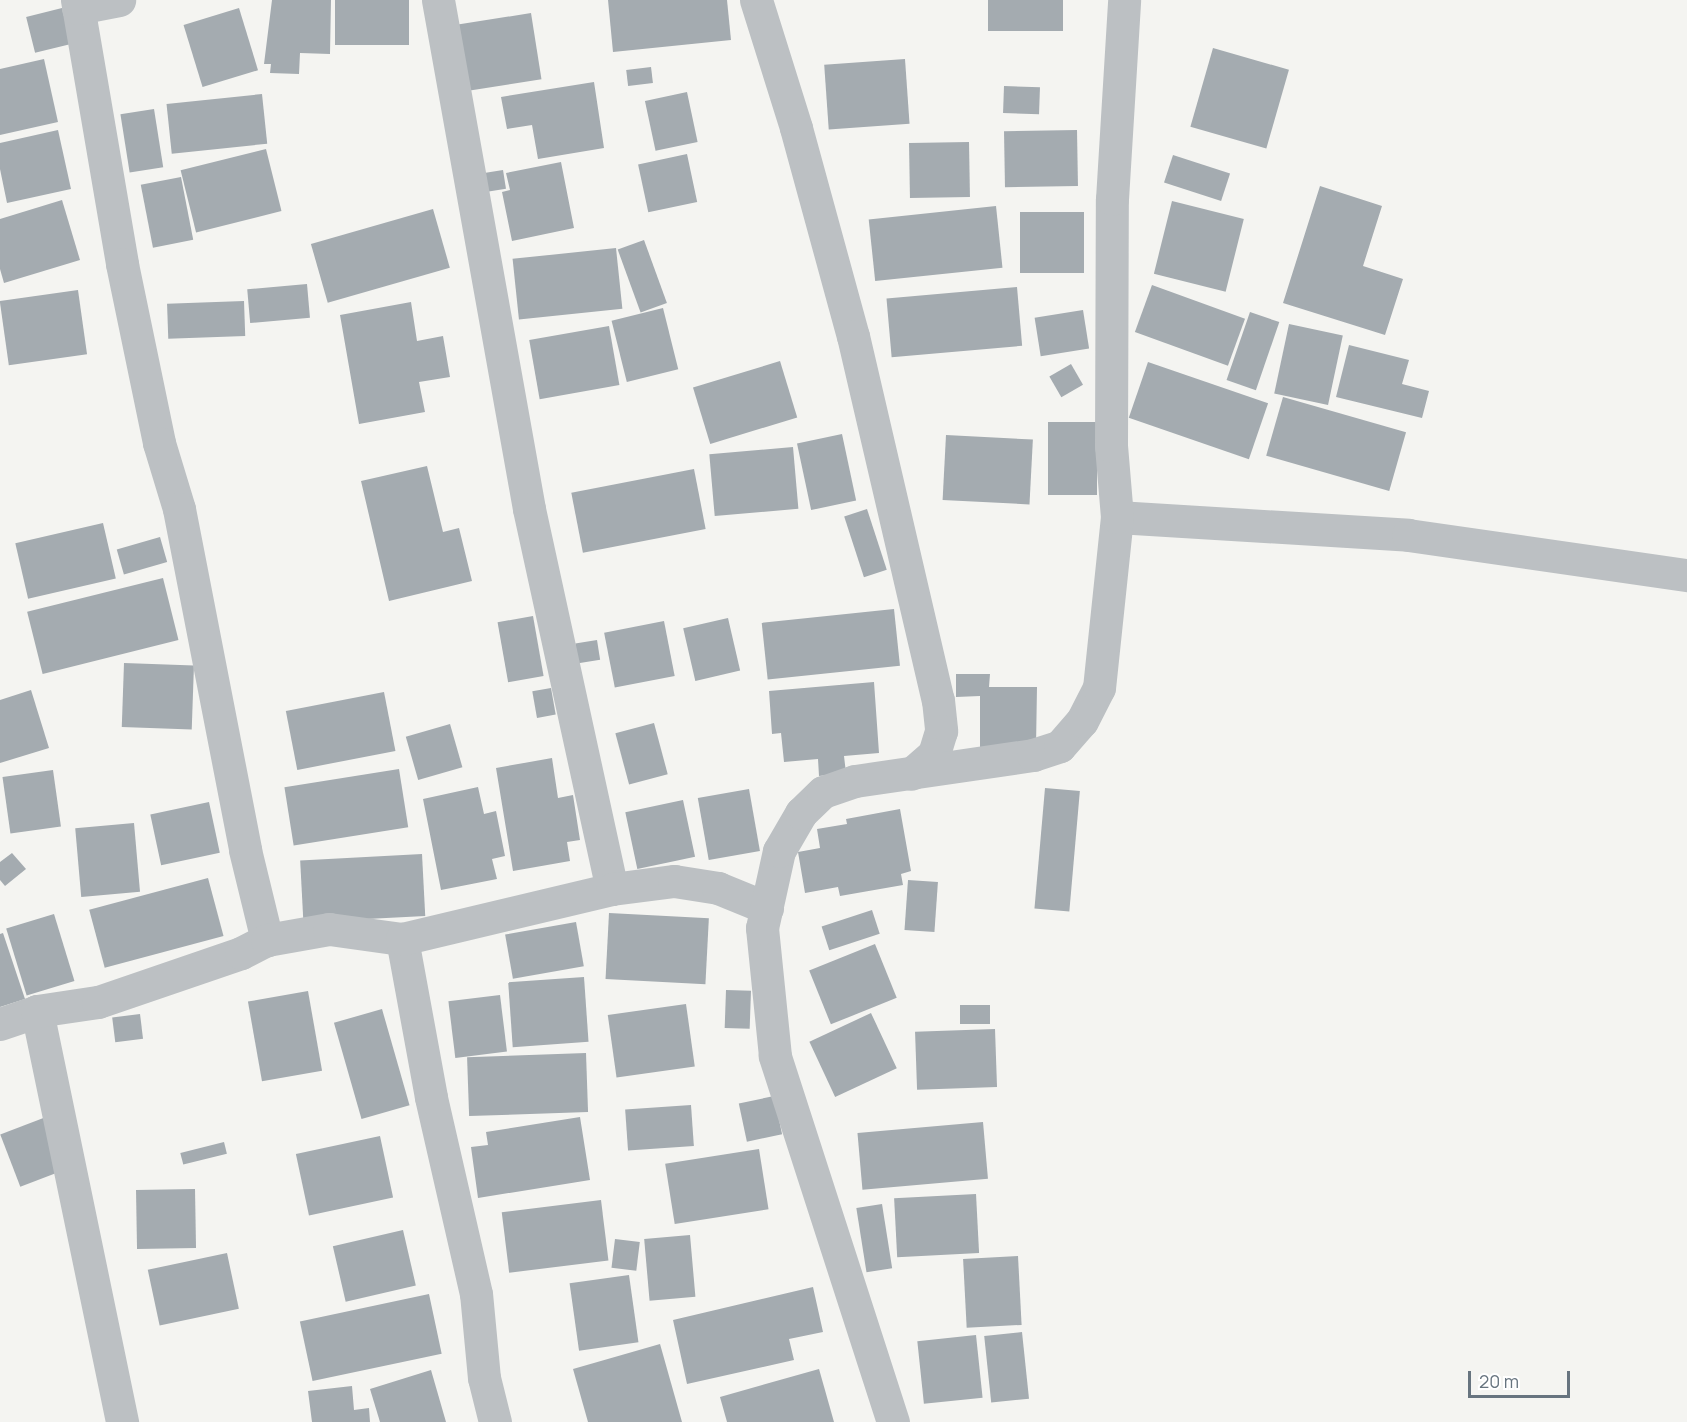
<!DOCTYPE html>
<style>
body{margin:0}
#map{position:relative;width:1687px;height:1422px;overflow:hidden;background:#f4f4f1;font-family:Manrope,sans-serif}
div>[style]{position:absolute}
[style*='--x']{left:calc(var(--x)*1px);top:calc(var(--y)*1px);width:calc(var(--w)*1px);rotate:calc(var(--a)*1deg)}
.building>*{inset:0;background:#a4abb0;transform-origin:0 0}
.street>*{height:33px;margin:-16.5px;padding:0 16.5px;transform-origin:16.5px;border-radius:16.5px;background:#bcc0c3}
span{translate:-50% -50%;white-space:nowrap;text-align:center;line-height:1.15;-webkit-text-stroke:6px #fff;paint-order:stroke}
.scale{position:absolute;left:1468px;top:1371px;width:102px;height:27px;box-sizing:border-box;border:3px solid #67747f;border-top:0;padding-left:8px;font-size:18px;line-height:21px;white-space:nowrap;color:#67747f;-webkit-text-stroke:4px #fff;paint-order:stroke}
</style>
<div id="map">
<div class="building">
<i style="clip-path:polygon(272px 0,331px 0,330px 54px,300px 53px,299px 74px,270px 73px,271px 64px,264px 64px)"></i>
<i style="left:335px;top:0;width:74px;height:45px"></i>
<i style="clip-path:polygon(608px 0,727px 0,731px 40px,613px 52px)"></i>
<i style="left:988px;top:0;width:75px;height:31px"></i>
<i style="left:62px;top:8px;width:37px;height:37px;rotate:76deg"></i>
<i style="left:239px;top:8px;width:65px;height:58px;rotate:73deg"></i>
<i style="left:531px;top:13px;width:67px;height:74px;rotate:81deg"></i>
<i style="left:1213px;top:48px;width:79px;height:82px;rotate:16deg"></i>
<i style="clip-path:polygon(44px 59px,58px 122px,0 135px,0 69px)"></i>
<i style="left:905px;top:59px;width:65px;height:81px;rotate:86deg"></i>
<i style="left:651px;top:67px;width:16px;height:25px;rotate:83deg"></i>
<i style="clip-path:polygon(594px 82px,604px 148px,538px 159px,532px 125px,507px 129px,501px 97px)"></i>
<i style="left:1004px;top:86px;width:36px;height:27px;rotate:2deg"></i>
<i style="left:687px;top:92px;width:51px;height:43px;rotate:78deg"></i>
<i style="left:262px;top:94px;width:50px;height:96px;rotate:84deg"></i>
<i style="left:154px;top:109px;width:59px;height:34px;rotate:81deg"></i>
<i style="clip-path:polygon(58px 130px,71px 189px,7px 203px,0 169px,0 143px)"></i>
<i style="left:1077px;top:130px;width:56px;height:73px;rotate:89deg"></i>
<i style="left:969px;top:142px;width:55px;height:60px;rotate:89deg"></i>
<i style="left:266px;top:149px;width:64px;height:88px;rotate:76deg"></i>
<i style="left:687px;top:154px;width:49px;height:50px;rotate:78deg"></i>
<i style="left:1173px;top:155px;width:60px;height:29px;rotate:18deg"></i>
<i style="clip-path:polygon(561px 162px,574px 228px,512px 241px,502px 192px,510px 190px,506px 173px)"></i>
<i style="left:503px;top:170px;width:19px;height:19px;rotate:81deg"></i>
<i style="left:181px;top:177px;width:64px;height:41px;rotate:79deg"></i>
<i style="clip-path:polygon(1320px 186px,1382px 206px,1363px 266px,1403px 279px,1385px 335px,1283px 303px)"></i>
<i style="clip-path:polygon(62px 200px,80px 260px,4px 283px,0 269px,0 219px)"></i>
<i style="left:1172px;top:201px;width:74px;height:75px;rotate:14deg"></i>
<i style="left:996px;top:206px;width:62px;height:128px;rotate:84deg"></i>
<i style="left:433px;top:209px;width:61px;height:127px;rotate:74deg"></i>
<i style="left:1020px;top:212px;width:64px;height:61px"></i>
<i style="left:644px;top:240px;width:67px;height:28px;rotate:70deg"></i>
<i style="left:616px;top:248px;width:61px;height:104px;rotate:84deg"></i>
<i style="left:307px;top:284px;width:34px;height:60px;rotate:85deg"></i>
<i style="left:1152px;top:285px;width:99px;height:50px;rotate:20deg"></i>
<i style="left:1017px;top:287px;width:59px;height:131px;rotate:85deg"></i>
<i style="left:78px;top:290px;width:65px;height:79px;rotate:82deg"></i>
<i style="left:244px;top:301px;width:35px;height:77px;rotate:88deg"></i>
<i style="clip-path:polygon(411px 302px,417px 341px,443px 336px,450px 377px,419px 382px,425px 412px,359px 424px,340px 315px)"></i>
<i style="left:663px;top:308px;width:63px;height:53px;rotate:76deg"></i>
<i style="left:1083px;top:310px;width:39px;height:49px;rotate:81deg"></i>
<i style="left:1250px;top:312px;width:31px;height:72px;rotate:19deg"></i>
<i style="left:1289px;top:324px;width:55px;height:71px;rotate:12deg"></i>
<i style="left:609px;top:326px;width:60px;height:81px;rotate:80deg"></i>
<i style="clip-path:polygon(1349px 345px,1409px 360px,1402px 384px,1429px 391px,1422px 418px,1336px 397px)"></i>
<i style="left:780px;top:361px;width:59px;height:91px;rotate:73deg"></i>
<i style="left:1148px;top:362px;width:127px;height:59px;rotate:19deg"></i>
<i style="left:1071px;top:364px;width:24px;height:25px;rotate:60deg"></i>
<i style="left:1283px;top:397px;width:128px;height:61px;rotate:16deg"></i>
<i style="left:1097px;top:422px;width:73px;height:49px;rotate:90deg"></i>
<i style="left:842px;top:434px;width:68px;height:46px;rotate:78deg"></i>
<i style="left:946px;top:435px;width:87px;height:65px;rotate:3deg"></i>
<i style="left:793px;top:447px;width:62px;height:84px;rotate:85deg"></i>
<i style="clip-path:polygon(427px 466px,443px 532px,459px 528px,472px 581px,389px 601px,361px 481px)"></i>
<i style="left:694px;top:469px;width:61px;height:125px;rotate:79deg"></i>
<i style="left:867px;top:509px;width:64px;height:24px;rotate:72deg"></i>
<i style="left:103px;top:523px;width:57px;height:90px;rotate:77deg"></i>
<i style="left:160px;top:537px;width:26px;height:45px;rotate:74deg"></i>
<i style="left:163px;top:578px;width:64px;height:140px;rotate:76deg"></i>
<i style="left:894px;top:609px;width:57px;height:133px;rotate:84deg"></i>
<i style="left:533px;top:616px;width:61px;height:36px;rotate:80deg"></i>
<i style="left:728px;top:618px;width:54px;height:46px;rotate:77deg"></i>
<i style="left:664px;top:621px;width:56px;height:61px;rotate:79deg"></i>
<i style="left:597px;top:640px;width:20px;height:22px;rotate:81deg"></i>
<i style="left:124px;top:663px;width:70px;height:64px;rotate:2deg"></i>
<i style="clip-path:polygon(956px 674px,990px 674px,989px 687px,1037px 687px,1036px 747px,980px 747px,980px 696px,956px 697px)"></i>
<i style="clip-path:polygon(874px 682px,879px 753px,844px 756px,846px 773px,819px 776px,818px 759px,784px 762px,781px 733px,772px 734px,769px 691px)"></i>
<i style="left:551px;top:688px;width:27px;height:19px;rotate:80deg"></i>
<i style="clip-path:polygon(31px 690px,49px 748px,0 763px,0 700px)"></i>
<i style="left:384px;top:692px;width:60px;height:100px;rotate:79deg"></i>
<i style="left:654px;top:723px;width:53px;height:40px;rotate:75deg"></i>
<i style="left:450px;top:724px;width:45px;height:46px;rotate:74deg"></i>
<i style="clip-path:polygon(552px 758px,558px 798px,573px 795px,580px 840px,567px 842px,570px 861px,513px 871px,496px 768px)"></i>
<i style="left:399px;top:769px;width:59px;height:116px;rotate:81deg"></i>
<i style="left:53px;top:770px;width:57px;height:51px;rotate:82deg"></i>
<i style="clip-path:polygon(478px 787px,484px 814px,496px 811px,505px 856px,492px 859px,497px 879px,441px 890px,423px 799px)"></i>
<i style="left:1045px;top:788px;width:35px;height:121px;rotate:5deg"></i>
<i style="left:749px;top:789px;width:63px;height:52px;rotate:80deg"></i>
<i style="left:683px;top:800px;width:58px;height:59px;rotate:78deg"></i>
<i style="left:209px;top:802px;width:52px;height:60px;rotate:78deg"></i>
<i style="clip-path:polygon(900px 809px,911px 871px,901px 874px,903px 885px,840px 896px,838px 887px,805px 893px,798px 852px,820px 848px,817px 829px,847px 824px,846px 819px)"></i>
<i style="left:134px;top:823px;width:69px;height:59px;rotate:85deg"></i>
<i style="clip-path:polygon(12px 853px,26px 869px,5px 886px,0 880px,0 862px)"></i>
<i style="left:422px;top:854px;width:62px;height:122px;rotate:87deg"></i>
<i style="left:208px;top:878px;width:60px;height:123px;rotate:75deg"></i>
<i style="left:908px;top:880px;width:30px;height:50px;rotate:4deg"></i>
<i style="left:872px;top:910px;width:25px;height:53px;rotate:72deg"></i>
<i style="left:609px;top:913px;width:100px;height:66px;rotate:3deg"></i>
<i style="left:54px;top:914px;width:70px;height:50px;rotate:73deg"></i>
<i style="left:576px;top:922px;width:45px;height:72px;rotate:80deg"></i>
<i style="clip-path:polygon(3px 933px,25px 999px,0 1007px,0 934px)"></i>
<i style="left:875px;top:944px;width:58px;height:71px;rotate:68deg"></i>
<i style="left:584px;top:977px;width:65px;height:76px;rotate:86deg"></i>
<i style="left:726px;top:990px;width:25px;height:38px;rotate:2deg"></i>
<i style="left:308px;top:991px;width:81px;height:61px;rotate:80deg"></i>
<i style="left:500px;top:995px;width:57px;height:52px;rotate:83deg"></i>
<i style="left:686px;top:1004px;width:63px;height:79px;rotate:82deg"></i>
<i style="left:990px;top:1005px;width:19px;height:30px;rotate:90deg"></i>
<i style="left:382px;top:1009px;width:100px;height:50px;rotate:74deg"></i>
<i style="left:871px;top:1013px;width:61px;height:68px;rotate:65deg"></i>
<i style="left:140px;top:1014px;width:25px;height:28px;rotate:83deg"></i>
<i style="left:995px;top:1029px;width:58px;height:80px;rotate:88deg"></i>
<i style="left:586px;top:1053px;width:59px;height:119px;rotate:88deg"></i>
<i style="left:774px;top:1096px;width:39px;height:36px;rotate:78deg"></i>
<i style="left:691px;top:1105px;width:41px;height:66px;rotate:86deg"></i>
<i style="left:46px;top:1117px;width:56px;height:49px;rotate:69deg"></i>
<i style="clip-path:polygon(580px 1117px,590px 1180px,478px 1198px,471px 1147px,488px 1145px,486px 1132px)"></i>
<i style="left:983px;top:1122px;width:57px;height:126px;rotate:85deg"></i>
<i style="left:380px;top:1136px;width:63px;height:86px;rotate:78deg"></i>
<i style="left:224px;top:1142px;width:12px;height:45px;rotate:76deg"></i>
<i style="left:759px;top:1149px;width:61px;height:95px;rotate:81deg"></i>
<i style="left:195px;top:1189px;width:59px;height:59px;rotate:89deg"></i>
<i style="left:976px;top:1194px;width:59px;height:82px;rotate:87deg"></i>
<i style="left:601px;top:1200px;width:61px;height:100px;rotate:83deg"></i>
<i style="left:882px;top:1204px;width:65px;height:26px;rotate:81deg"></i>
<i style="left:403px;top:1230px;width:57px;height:72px;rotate:77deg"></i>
<i style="left:690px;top:1235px;width:62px;height:46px;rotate:85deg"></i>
<i style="left:615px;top:1239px;width:25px;height:29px;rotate:7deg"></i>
<i style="left:227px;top:1253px;width:57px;height:81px;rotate:78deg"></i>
<i style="left:1018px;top:1256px;width:69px;height:55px;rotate:87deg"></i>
<i style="left:629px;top:1275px;width:68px;height:60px;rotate:82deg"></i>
<i style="clip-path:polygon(813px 1287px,823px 1332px,789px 1339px,794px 1360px,687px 1384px,673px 1320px)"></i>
<i style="left:429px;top:1294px;width:61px;height:132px;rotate:78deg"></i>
<i style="left:1022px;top:1332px;width:67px;height:38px;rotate:84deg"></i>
<i style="left:976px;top:1335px;width:63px;height:59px;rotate:84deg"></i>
<i style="clip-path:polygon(660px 1344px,682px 1422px,588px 1422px,573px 1369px)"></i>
<i style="clip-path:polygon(819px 1369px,834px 1422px,727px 1422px,720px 1397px)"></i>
<i style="clip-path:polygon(431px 1370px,446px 1422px,380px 1422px,370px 1389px)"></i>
<i style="clip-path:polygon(352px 1386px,354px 1410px,369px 1408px,370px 1422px,312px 1422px,308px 1391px)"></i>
</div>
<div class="street">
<i style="--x:77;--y:0;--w:268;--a:80.3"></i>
<i style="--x:122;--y:264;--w:183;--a:78.3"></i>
<i style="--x:159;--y:443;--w:69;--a:73.1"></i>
<i style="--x:179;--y:509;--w:347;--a:79"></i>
<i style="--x:245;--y:850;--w:93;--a:76.3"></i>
<i style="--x:438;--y:0;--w:517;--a:79.86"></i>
<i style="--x:529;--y:509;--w:389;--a:77.7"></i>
<i style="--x:756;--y:0;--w:134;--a:72.6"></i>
<i style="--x:796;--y:128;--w:216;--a:74.7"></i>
<i style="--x:853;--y:336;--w:374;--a:76.9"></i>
<i style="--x:938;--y:700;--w:31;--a:84"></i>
<i style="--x:941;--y:731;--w:24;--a:107"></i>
<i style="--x:934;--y:754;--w:30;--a:139"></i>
<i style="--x:78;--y:8;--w:42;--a:-11"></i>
<i style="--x:1117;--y:517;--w:292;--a:3.5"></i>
<i style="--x:1408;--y:535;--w:282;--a:8.2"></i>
<i style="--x:37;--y:1011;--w:420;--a:78.3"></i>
<i style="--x:0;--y:1024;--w:39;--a:-19"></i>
<i style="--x:37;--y:1011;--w:62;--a:-8.4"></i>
<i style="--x:98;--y:1002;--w:151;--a:-18.9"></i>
<i style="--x:241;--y:953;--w:29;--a:-27"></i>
<i style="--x:267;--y:940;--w:63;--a:-10.1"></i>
<i style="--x:329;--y:929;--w:74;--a:7.8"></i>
<i style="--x:495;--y:1422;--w:45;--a:-104"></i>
<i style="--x:484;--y:1378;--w:84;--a:-95.4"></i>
<i style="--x:476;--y:1294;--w:202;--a:-102.9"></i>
<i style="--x:431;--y:1097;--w:161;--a:-100.4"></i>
<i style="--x:402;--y:939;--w:216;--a:-13.4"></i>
<i style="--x:612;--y:889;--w:63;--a:-7.4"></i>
<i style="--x:674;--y:881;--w:45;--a:9"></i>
<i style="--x:718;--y:888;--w:53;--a:22.2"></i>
<i style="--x:893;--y:1422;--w:385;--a:-107.9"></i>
<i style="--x:775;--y:1056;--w:129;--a:-95.8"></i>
<i style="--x:762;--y:928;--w:79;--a:-77.6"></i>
<i style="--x:779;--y:851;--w:44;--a:-59.9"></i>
<i style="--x:801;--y:813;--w:30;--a:-44"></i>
<i style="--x:823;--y:792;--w:34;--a:-19"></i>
<i style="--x:855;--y:781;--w:180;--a:-8.3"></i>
<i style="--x:1033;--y:755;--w:28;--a:-18"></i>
<i style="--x:1060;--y:746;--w:33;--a:-49"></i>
<i style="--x:1082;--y:721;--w:37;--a:-63"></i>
<i style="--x:1099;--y:688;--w:172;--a:-84"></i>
<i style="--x:1117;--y:517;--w:71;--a:-94.8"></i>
<i style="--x:1111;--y:446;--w:247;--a:-89.8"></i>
<i style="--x:1112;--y:199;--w:199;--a:-86.5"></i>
</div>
<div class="scale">20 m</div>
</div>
